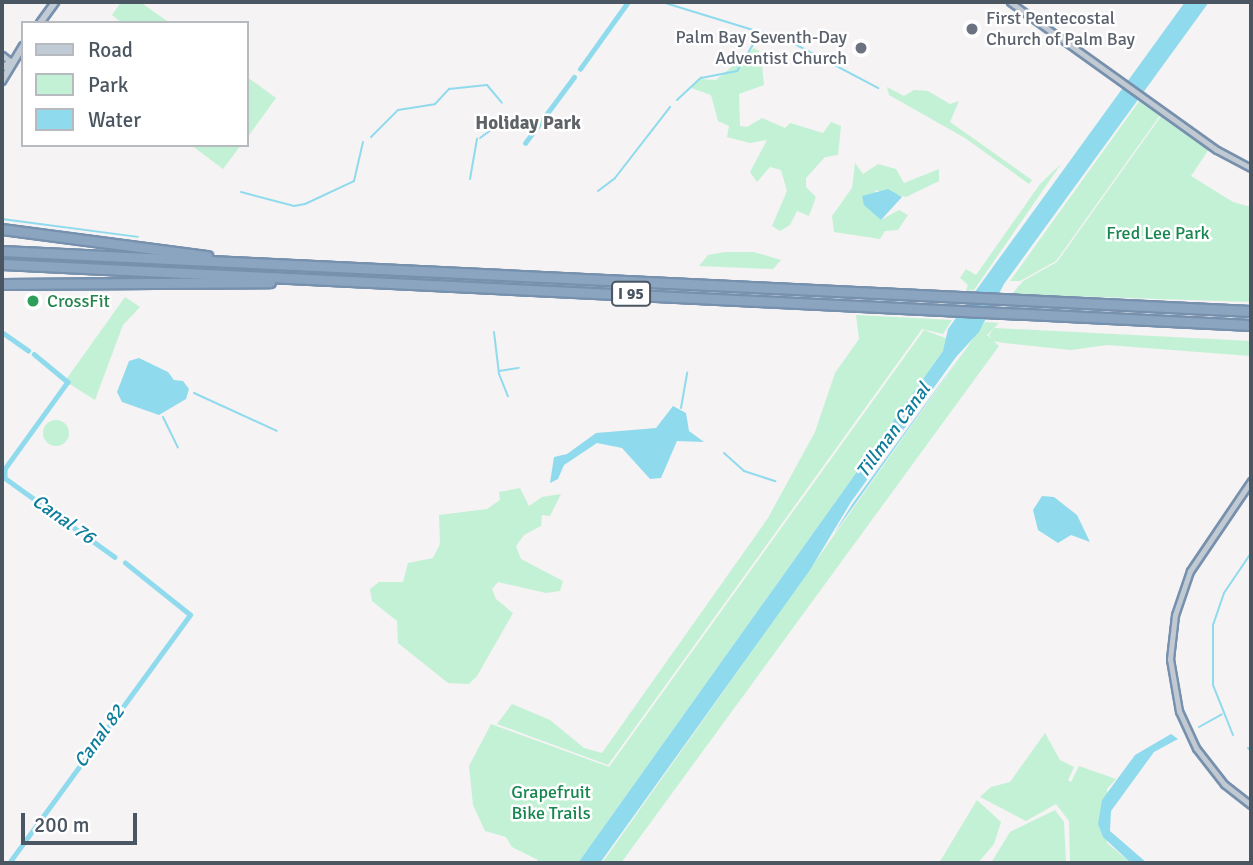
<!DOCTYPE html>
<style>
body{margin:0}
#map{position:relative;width:1253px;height:865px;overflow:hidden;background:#f5f3f3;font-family:Signika,sans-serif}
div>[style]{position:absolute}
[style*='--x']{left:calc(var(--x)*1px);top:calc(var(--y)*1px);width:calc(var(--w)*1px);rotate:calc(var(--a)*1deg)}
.green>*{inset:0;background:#c3f1d5}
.round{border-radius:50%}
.water>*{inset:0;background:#90daee}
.stream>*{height:2px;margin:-1px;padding:0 1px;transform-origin:1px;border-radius:1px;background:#90daee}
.canal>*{height:4.5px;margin:-2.25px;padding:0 2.25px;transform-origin:2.25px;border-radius:2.25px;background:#90daee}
.roads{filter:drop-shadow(2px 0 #7690ad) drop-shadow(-2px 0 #7690ad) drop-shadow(0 2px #7690ad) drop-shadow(0 -2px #7690ad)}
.tertiary>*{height:5px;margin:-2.5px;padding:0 2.5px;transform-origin:2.5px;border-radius:2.5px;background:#c1cad2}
.secondary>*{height:6px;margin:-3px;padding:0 3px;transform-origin:3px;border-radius:3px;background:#c1cbd6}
.motorway>*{height:9px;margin:-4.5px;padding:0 4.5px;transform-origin:4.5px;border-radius:4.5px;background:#8ba5c1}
.dots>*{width:19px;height:19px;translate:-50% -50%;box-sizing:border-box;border:4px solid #fff;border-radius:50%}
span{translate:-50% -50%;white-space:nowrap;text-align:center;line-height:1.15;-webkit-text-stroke:5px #fff;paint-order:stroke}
.shield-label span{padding:2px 5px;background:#fff;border:2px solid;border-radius:5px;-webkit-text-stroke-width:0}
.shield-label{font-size:16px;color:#4a5661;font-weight:700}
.worship-label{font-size:18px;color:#5b616d}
.left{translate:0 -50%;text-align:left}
.right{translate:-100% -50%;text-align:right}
.park-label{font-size:18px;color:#17864f}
.leisure-label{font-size:18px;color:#27864d}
.neighbourhood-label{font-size:19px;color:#5f6368;font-weight:700}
.water-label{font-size:19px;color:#0c7c9b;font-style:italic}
.frame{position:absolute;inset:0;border:4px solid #4a5661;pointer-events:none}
.legend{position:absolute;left:21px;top:21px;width:228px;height:126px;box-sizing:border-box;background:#fff;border:2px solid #b7bbc0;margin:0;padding:9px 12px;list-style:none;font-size:21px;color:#4a5661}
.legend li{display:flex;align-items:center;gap:14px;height:35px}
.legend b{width:35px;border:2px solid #b7bbc0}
.scale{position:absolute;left:21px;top:813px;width:116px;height:32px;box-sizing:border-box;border:4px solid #4a5661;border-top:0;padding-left:9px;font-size:21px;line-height:24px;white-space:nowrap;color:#4a5661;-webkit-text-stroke:5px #fff;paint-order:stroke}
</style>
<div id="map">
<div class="green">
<i style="clip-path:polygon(121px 2px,140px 2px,170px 23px,122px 23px,112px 15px)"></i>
<i style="clip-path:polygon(754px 48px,759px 51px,754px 61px,762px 65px,764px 85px,739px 94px,740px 126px,747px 127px,762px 118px,785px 128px,790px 123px,823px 133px,831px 122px,841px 126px,838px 155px,825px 157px,806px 178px,806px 187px,816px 197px,809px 216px,797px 211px,790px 225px,780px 231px,772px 226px,787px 191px,781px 170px,770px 167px,757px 182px,750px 172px,767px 140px,750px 143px,727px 137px,729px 126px,718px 121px,711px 95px,691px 88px,699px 79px,716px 80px)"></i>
<i style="clip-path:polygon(247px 77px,276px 98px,247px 138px)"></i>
<i style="clip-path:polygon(887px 87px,904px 96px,914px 90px,928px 91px,950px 104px,959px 101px,950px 122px,1032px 180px,1029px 184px,965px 138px,889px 95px)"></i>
<i style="clip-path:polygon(1140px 100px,1161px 114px,1056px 261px,1020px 281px,1010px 281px)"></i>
<i style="clip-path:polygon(1164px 112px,1211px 146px,1191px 176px,1233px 202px,1251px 207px,1251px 302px,1012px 294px,1023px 281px,1057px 262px)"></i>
<i style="clip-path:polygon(191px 145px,241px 145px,223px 169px)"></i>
<i style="clip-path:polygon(855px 163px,863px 174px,878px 164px,896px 169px,904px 183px,939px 169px,939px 181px,906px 197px,875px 190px,881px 220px,899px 210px,908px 215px,898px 230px,885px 231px,880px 239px,834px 232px,832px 216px,852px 188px)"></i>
<i style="clip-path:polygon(1061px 164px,974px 290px,966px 291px,968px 285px,960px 278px,966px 269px,976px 275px,1040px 184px)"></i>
<i style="clip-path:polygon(725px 252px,754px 252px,781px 260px,773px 269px,699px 266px,708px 255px)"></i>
<i style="clip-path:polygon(125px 297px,140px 307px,123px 325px,95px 400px,65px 381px)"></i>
<i style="clip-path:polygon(856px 315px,952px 320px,943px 334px,922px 329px,608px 765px,497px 724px,512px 704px,550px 720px,584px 748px,602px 753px,768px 518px,815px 432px,835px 373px,859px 339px)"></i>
<i style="clip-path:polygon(985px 322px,999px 323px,987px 335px,999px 346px,621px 863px,602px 863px)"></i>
<i style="clip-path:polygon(994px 328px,1251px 341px,1251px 356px,1107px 345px,1071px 350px,1005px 343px,992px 341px,989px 335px)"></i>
<i style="clip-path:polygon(924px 330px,948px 339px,943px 351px,578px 863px,537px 863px,538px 860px,512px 847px,506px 837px,485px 831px,473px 805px,469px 766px,491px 724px,609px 767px)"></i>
<i class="round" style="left:43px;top:420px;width:26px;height:26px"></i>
<i style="clip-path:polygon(520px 488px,529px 506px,542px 497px,561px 494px,550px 516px,542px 515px,541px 526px,524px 535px,516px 546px,521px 559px,563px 581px,560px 591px,546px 593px,498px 582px,492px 589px,496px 599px,513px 613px,477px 676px,469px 684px,448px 683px,398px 643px,397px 621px,372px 601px,370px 589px,379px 582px,403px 582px,408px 563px,433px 558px,440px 544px,439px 515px,487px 509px,500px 500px,499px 492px)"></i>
<i style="clip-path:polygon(1045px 733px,1060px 760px,1074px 767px,1068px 780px,1071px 782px,1079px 766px,1116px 779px,1107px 789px,1107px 843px,1131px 863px,1070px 863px,1069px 821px,1056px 804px,1026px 821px,980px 797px,991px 787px,1010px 782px)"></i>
<i style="clip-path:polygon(977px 800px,1001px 822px,994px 844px,978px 863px,939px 863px)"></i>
<i style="clip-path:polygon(1055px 810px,1064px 822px,1066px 863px,991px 863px,1010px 832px)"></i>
</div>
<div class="water">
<i style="clip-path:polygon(1185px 2px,1209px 2px,1004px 284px,979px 332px,956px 357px,851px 502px,810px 570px,600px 863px,578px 863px,943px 351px,948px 329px)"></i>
<i style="clip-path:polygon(888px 189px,902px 197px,881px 220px,864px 205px,862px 196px)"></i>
<i style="clip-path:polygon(964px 351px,838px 528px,833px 535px,853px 503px)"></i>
<i style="clip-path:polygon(139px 358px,168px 372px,174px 380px,183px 381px,189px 389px,186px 399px,159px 415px,122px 402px,117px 392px,129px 361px)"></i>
<i style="clip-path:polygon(673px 406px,686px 413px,689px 431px,704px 442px,677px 441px,661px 478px,650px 479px,622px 448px,597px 443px,564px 465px,558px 479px,550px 483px,554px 457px,567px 454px,596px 433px,656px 428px)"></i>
<i style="clip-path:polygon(1042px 496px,1054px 497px,1077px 515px,1090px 542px,1071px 535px,1058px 543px,1038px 530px,1033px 510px)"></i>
<i style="clip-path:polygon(1171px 734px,1178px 739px,1154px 752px,1111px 811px,1110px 831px,1147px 863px,1131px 863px,1103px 837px,1098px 824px,1102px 800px,1135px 755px)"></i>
</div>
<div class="stream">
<i style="--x:662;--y:2;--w:133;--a:17.1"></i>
<i style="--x:789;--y:41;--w:101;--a:27.8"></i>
<i style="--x:677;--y:100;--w:33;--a:-43"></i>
<i style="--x:701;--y:78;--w:37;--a:-11"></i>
<i style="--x:737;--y:71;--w:44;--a:-58.8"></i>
<i style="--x:371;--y:137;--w:38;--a:-45"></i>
<i style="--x:398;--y:110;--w:37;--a:-9"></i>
<i style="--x:435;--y:104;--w:21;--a:-47"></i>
<i style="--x:449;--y:89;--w:38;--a:-6"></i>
<i style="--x:487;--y:85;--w:23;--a:50"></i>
<i style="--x:480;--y:138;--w:24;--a:-36"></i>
<i style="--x:470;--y:179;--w:41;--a:-80.1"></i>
<i style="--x:598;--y:191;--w:21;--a:-37"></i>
<i style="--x:615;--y:178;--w:90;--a:-52.2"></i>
<i style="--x:241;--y:192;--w:55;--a:14.8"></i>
<i style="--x:294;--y:206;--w:11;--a:-10"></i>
<i style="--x:305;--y:204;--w:54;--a:-25.1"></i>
<i style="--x:354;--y:181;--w:40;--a:-77"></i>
<i style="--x:2;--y:219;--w:137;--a:7.5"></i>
<i style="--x:494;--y:332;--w:42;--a:83.2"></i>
<i style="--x:499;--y:374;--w:24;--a:68"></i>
<i style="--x:499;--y:371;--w:20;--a:-9"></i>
<i style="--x:194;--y:393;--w:91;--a:24.6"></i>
<i style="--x:681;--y:408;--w:36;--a:-80"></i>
<i style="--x:163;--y:417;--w:34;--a:64"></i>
<i style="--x:724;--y:453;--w:27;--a:42"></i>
<i style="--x:744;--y:471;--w:33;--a:18"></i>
<i style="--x:1199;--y:727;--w:26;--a:-29"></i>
<i style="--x:1233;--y:735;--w:54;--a:-111.8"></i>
<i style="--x:1213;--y:685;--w:60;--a:-90"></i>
<i style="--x:1213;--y:625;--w:34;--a:-71"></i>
<i style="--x:1224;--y:593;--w:48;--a:-56"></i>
<i style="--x:1248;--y:748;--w:4;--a:45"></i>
</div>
<div class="canal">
<i style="--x:580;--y:69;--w:82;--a:-54.4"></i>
<i style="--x:525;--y:143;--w:82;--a:-53.4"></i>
<i style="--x:2;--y:332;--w:32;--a:35"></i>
<i style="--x:34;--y:354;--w:44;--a:39.5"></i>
<i style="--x:68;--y:382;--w:107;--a:125.9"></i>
<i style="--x:5;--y:469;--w:9;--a:90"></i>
<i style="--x:5;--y:478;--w:135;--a:35.7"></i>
<i style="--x:9;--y:863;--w:307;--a:-53.9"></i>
<i style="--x:190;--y:615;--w:83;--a:-141.3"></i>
</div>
<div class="roads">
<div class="tertiary">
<i style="--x:1010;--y:2;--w:254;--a:35.6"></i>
<i style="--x:1217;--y:150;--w:38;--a:28"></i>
<i style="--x:2;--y:55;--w:11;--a:38"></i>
<i style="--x:1251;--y:481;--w:109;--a:124.1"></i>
<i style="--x:1190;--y:571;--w:46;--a:108.8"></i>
<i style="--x:1175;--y:615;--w:44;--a:96.5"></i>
<i style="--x:1170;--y:659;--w:53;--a:80.2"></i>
<i style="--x:1179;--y:711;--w:41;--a:65.3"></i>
<i style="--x:1196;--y:748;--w:46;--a:52.1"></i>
<i style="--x:1224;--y:784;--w:34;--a:38"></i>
</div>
<div class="secondary">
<i style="--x:40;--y:23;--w:26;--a:-54"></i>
<i style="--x:2;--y:68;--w:11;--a:-34"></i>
<i style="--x:2;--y:81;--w:41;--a:-59"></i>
</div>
<div class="motorway">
<i style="--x:2;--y:229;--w:207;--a:7.5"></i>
<i style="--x:2;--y:251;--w:1250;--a:2.75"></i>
<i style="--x:2;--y:264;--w:1250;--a:2.8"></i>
<i style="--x:2;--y:284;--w:268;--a:-0.4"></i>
</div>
</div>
<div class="dots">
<i style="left:972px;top:29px;background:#6b7280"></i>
<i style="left:861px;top:48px;background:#6b7280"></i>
<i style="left:33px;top:301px;background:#2e9e5b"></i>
</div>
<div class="shield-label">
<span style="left:631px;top:294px">I 95</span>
</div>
<div class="worship-label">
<span class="left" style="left:986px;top:29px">First Pentecostal<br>Church of Palm Bay</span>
<span class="right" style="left:847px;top:48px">Palm Bay Seventh-Day<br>Adventist Church</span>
</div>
<div class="park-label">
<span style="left:1158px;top:233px">Fred Lee Park</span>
<span style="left:551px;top:803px">Grapefruit<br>Bike Trails</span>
</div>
<div class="leisure-label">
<span class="left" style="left:47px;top:301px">CrossFit</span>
</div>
<div class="neighbourhood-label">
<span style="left:528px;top:124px">Holiday Park</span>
</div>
<div class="water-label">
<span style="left:894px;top:431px;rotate:-54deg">Tillman Canal</span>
<span style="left:63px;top:520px;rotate:35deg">Canal 76</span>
<span style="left:100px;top:737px;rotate:-54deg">Canal 82</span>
</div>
<div class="frame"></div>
<ul class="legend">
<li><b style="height:9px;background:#c1cbd6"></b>Road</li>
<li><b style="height:19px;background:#c3f1d5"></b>Park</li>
<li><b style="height:19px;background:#90daee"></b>Water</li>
</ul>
<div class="scale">200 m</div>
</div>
